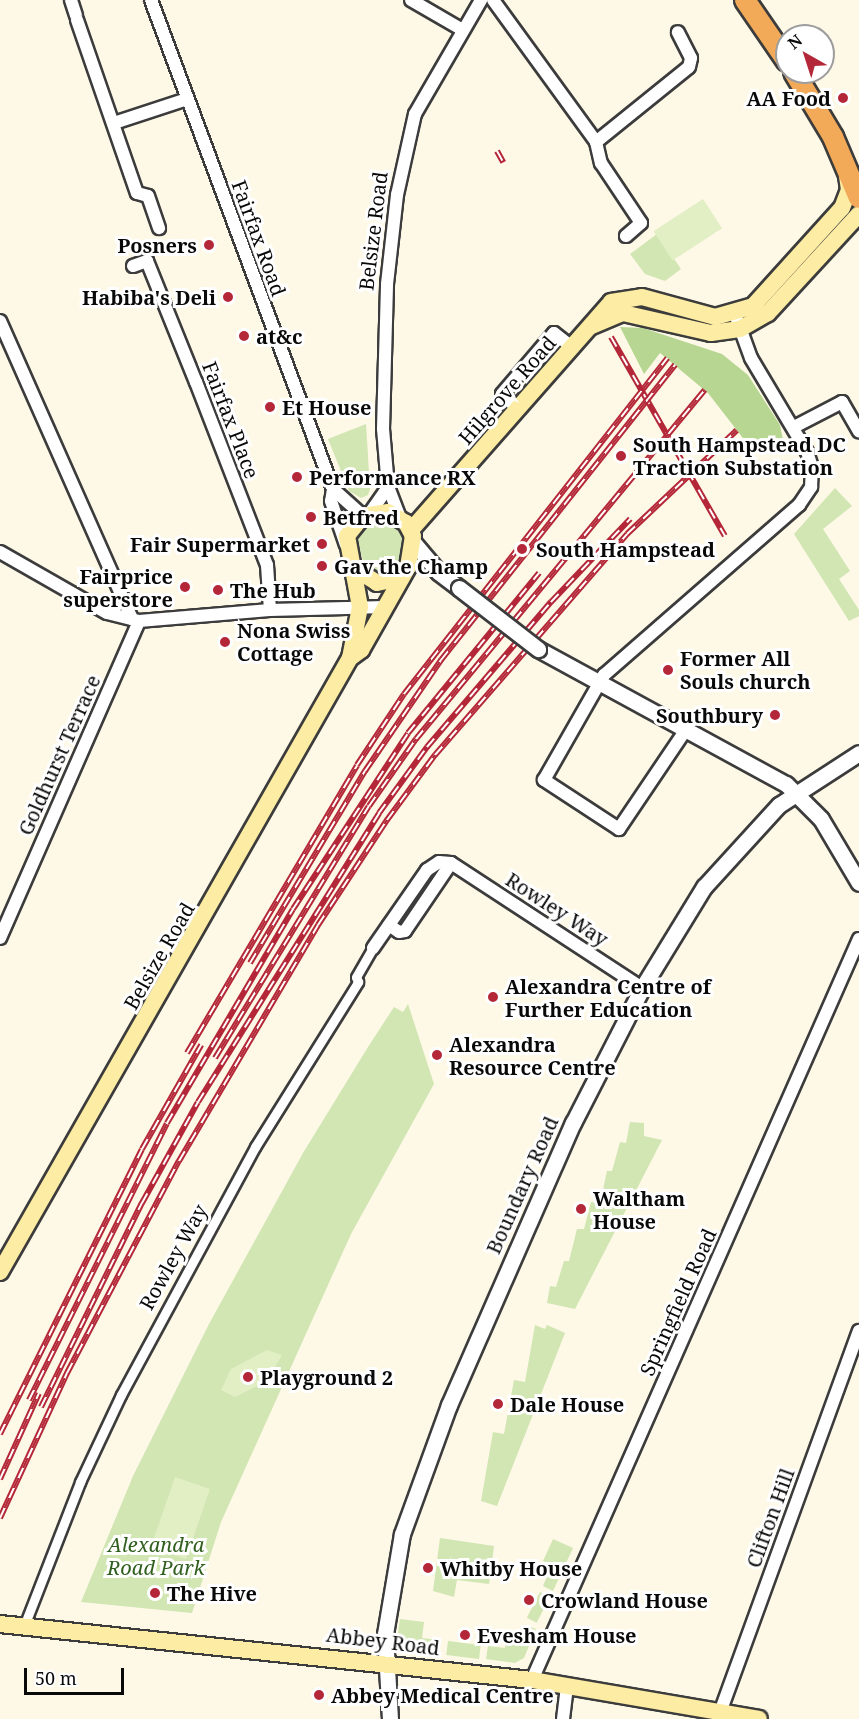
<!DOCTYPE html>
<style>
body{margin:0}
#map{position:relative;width:859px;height:1719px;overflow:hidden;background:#fef8e6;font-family:"Noto Serif",serif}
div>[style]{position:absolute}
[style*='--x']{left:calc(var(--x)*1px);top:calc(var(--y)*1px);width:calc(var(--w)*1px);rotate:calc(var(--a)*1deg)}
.green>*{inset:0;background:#d1e6b3;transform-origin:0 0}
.forest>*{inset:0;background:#b6d692}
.pitch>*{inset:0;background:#e2eec4;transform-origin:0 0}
.roads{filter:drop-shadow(2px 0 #3c3c3c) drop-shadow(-2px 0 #3c3c3c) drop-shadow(0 2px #3c3c3c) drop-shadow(0 -2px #3c3c3c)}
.pedestrian>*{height:9px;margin:-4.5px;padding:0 4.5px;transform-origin:4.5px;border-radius:4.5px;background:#fff}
.minor>*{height:12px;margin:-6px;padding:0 6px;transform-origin:6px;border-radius:6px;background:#fff}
.tertiary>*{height:15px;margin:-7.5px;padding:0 7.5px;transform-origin:7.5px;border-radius:7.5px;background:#fff}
.secondary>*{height:16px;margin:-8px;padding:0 8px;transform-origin:8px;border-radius:8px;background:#fdeca3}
.trunk>*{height:20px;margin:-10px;padding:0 10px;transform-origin:10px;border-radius:10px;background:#f2aa59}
.rail>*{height:6px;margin-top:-3px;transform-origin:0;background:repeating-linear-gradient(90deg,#fff 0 11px,#b42738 0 22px);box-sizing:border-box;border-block:2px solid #b42738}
.bridges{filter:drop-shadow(2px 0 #3c3c3c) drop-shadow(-2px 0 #3c3c3c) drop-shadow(0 2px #3c3c3c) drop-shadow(0 -2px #3c3c3c)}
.tertiary-bridge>*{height:15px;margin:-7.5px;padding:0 7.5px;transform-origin:7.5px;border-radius:7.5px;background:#fff}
.dots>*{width:16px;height:16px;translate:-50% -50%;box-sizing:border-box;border:3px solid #fff;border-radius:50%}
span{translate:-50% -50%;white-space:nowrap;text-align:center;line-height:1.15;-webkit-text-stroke:6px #fff;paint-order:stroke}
.poi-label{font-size:20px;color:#090909;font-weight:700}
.right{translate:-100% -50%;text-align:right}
.left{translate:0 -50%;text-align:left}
.street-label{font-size:20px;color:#090909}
.park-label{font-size:20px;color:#2f5e1d;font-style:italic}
.north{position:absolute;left:775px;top:24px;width:60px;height:60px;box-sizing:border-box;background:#fff;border:2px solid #9d9d9d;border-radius:50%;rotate:321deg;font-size:16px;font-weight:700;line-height:24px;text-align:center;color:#090909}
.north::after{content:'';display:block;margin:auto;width:21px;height:27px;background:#b42738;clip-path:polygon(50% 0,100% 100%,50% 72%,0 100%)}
.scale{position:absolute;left:24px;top:1668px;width:100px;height:27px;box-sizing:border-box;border:3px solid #090909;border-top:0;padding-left:8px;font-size:18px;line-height:21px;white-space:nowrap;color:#090909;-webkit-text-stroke:4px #fff;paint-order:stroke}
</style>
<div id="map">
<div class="green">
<i style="clip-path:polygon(657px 234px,681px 269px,665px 281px,645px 274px,630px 254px)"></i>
<i style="clip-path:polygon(366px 424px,370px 489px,368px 495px,361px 498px,349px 491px,328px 439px)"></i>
<i style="clip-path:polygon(835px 488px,852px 506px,823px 529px,850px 571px,839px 579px,859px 610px,859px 616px,849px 621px,794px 534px)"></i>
<i style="clip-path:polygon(385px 521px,400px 529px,405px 538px,405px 556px,397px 572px,381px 577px,365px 569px,357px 537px,370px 524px)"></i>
<i style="clip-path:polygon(408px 1004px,434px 1084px,351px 1234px,221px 1522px,192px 1613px,81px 1602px,133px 1476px,209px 1324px,303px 1153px,368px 1047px,394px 1007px,403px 1012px)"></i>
<i style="clip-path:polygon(630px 1122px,644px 1123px,644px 1136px,662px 1140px,575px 1309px,547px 1303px,550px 1286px,556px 1287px,564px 1261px,569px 1261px,577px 1229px,584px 1229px,591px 1202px,600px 1203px,607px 1171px,612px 1171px,620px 1142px,626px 1143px)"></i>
<i style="clip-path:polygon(535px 1325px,545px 1329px,547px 1325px,565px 1333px,497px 1506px,481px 1501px,493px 1432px,504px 1434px,514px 1380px,525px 1382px)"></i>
<i style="clip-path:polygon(440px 1538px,494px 1546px,489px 1584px,457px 1580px,454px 1597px,433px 1591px)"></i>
<i style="clip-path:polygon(553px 1539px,573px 1548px,553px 1591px,543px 1586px,552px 1565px,543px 1561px)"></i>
<i style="left:540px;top:1592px;width:11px;height:29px;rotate:27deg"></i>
<i style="clip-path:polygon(400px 1619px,424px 1622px,422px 1638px,440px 1640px,437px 1654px,405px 1650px,397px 1640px)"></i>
<i style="clip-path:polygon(526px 1625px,536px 1629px,524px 1658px,515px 1663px,486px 1659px,488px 1646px,505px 1648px,506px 1638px,520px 1639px)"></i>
<i style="left:448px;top:1641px;width:33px;height:14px;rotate:7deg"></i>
</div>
<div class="forest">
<i style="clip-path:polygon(620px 327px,643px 328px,722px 354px,748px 375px,780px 425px,784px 445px,746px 442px,708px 393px,660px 353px,644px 374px)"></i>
</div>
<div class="pitch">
<i style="left:703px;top:199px;width:35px;height:59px;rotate:57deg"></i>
<i style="clip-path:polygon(267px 1350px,282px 1355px,267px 1381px,235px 1397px,221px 1390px,231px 1369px)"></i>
<i style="left:175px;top:1477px;width:37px;height:74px;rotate:19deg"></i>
</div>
<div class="roads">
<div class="pedestrian">
<i style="--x:24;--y:1626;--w:155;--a:-68.7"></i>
<i style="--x:80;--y:1482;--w:96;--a:-64.8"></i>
<i style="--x:121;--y:1395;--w:282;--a:-61.6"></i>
<i style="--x:255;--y:1147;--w:195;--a:-58"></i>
<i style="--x:358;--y:982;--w:5;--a:-112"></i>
<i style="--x:356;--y:977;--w:34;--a:-60"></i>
</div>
<div class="minor">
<i style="--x:71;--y:0;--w:16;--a:72"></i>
<i style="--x:151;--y:0;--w:522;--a:69.59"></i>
<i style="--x:333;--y:489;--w:40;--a:42"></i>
<i style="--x:411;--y:0;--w:58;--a:30.1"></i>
<i style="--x:493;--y:0;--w:175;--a:54"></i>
<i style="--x:596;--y:142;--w:22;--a:77"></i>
<i style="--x:601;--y:163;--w:72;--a:56.3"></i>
<i style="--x:641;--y:223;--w:20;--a:139"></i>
<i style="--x:77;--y:20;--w:183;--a:70.9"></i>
<i style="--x:137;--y:193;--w:11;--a:15"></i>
<i style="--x:148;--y:196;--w:34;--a:71"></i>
<i style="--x:114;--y:123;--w:77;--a:-18.2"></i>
<i style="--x:596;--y:142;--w:119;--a:-38.9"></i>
<i style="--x:689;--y:67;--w:9;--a:-77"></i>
<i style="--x:691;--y:58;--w:29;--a:-117"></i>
<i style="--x:133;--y:266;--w:15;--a:-20"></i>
<i style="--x:147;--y:261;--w:131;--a:68"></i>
<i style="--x:196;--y:382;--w:196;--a:68.8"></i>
<i style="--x:267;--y:565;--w:45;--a:86.2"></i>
<i style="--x:0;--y:321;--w:326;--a:66.1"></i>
<i style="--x:518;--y:409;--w:22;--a:-137"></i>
<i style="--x:502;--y:394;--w:80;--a:-49.6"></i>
<i style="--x:554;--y:333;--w:23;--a:38"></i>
<i style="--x:794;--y:427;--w:54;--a:-27.5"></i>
<i style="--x:842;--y:402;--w:34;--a:60"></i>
<i style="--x:333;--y:489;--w:12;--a:99"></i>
<i style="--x:331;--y:501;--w:46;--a:71.2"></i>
<i style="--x:370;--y:513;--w:32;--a:-55"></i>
<i style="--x:400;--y:518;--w:33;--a:-111"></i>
<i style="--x:388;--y:487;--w:58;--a:-94.9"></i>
<i style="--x:383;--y:429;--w:145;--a:-88.4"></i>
<i style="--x:387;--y:284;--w:90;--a:-83.6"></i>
<i style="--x:397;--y:195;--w:83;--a:-77.5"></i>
<i style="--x:415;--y:114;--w:132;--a:-59.9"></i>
<i style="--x:0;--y:552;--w:123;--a:29.7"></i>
<i style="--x:107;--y:613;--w:33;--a:14"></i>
<i style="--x:139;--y:621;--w:131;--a:-4.8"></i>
<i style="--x:270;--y:610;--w:115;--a:-1.5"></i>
<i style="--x:687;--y:728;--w:122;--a:124"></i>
<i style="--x:619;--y:829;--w:90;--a:-146.8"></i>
<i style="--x:544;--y:780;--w:121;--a:-60.3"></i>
<i style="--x:604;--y:675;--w:259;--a:-41.1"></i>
<i style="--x:799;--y:505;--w:22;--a:-56"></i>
<i style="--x:811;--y:487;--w:20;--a:-87"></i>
<i style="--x:812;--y:467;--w:16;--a:-108"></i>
<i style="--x:807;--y:452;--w:109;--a:-120.8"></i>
<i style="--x:751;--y:358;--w:47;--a:-110"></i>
<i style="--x:389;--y:925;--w:12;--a:35"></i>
<i style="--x:399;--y:932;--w:6;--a:-9"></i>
<i style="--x:405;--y:931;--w:82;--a:-55.9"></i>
<i style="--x:0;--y:938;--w:346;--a:-66.3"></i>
<i style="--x:373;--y:948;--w:95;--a:-55.3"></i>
<i style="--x:427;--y:870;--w:14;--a:-34"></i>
<i style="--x:439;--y:862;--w:12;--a:5"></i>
<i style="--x:451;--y:863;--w:228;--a:33.2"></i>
<i style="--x:532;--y:1680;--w:810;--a:-66.19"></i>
<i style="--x:718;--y:1718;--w:412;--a:-70"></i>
<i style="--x:563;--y:1719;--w:33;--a:-83"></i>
</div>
<div class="tertiary">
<i style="--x:414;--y:543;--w:38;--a:50"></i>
<i style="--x:438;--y:572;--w:26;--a:37"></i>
<i style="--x:538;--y:649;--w:282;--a:28.6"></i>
<i style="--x:786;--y:784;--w:49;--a:45"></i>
<i style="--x:821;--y:819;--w:74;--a:59.3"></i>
<i style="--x:390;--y:1719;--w:85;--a:-93.4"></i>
<i style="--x:385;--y:1634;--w:101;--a:-80.4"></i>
<i style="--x:402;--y:1534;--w:137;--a:-70"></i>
<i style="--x:449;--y:1405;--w:308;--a:-66.3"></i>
<i style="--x:573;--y:1123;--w:152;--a:-62.9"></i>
<i style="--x:642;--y:988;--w:119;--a:-58.5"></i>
<i style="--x:704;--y:887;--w:111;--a:-47.6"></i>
<i style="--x:779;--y:805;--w:95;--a:-33"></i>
</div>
<div class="secondary">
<i style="--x:592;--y:326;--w:34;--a:-23"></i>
<i style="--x:623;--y:313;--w:90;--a:12.8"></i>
<i style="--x:711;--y:333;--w:29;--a:-8"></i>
<i style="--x:740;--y:329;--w:32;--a:-30"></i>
<i style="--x:768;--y:313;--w:134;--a:-47.4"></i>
<i style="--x:411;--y:530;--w:303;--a:-48.7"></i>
<i style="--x:611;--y:302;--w:31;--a:-9"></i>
<i style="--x:642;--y:297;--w:76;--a:15.3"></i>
<i style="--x:715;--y:317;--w:40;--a:-16"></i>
<i style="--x:753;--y:306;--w:132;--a:-47.8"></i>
<i style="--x:842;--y:208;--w:19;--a:-69"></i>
<i style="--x:849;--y:190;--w:14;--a:-98"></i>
<i style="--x:355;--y:569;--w:26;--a:32"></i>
<i style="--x:377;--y:583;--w:25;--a:-12"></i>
<i style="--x:0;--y:1272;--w:707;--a:-60.32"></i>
<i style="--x:350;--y:658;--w:14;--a:-36"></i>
<i style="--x:361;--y:650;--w:95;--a:-60.5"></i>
<i style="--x:408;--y:567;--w:31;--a:-81"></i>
<i style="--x:413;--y:536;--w:15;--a:-118"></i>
<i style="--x:406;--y:523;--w:21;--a:-149"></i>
<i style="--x:388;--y:512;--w:25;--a:171"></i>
<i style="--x:363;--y:516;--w:26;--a:129"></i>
<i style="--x:347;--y:536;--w:72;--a:79.6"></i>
<i style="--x:360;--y:607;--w:52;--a:101.1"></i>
<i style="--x:0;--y:1624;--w:535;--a:6.01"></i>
<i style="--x:532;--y:1680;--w:230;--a:9.7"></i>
</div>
<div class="trunk">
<i style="--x:745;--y:0;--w:74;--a:55.5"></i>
<i style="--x:794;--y:72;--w:76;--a:59"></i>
<i style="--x:833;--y:137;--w:66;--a:66.9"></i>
</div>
</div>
<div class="rail">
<i style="--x:497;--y:151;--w:13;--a:61"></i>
<i style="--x:611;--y:337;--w:229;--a:60.2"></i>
<i style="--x:250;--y:963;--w:224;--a:-59.1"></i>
<i style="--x:365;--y:771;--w:135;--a:-55.6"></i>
<i style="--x:441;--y:660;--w:377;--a:-51.6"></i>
<i style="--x:187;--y:1053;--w:334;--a:-59.4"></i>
<i style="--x:357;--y:765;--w:85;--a:-56.5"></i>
<i style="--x:404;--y:694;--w:427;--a:-51.9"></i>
<i style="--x:215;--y:1058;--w:295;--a:-58.6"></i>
<i style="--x:369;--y:806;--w:82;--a:-55"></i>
<i style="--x:416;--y:739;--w:453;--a:-50.4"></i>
<i style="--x:29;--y:1400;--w:309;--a:-63.5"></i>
<i style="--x:167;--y:1123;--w:248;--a:-59.5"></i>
<i style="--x:293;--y:909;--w:210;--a:-56.8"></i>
<i style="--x:408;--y:733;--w:207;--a:-50.7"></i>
<i style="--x:41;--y:1407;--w:228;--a:-63.7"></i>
<i style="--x:142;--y:1203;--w:115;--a:-61"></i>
<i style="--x:198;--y:1102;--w:341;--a:-57.9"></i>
<i style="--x:379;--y:813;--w:82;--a:-54"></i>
<i style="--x:427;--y:747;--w:191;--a:-49.5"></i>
<i style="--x:551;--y:602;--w:115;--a:-46.4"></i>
<i style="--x:0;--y:1434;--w:318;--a:-63.5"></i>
<i style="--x:142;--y:1149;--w:120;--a:-60.4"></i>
<i style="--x:0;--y:1479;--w:94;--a:-65.6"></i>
<i style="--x:0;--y:1518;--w:160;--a:-65.2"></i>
<i style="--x:67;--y:1373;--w:240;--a:-62.2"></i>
<i style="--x:179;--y:1161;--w:274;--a:-59.5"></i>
<i style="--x:318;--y:925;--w:126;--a:-56.7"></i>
<i style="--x:387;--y:820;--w:81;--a:-53.6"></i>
<i style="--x:435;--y:755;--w:293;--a:-49"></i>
<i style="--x:627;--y:534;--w:151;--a:-43.4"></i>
</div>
<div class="bridges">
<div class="tertiary-bridge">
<i style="--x:459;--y:588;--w:100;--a:37.7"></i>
</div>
</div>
<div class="dots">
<i style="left:843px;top:98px;background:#b42738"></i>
<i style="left:209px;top:245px;background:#b42738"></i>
<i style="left:228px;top:297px;background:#b42738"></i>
<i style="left:244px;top:336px;background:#b42738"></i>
<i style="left:270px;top:407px;background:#b42738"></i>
<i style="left:621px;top:456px;background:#b42738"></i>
<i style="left:297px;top:477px;background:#b42738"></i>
<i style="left:311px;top:517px;background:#b42738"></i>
<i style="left:322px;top:544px;background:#b42738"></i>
<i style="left:522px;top:549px;background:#b42738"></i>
<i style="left:322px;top:566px;background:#b42738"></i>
<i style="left:185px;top:587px;background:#b42738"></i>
<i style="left:218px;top:590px;background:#b42738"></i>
<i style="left:225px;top:642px;background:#b42738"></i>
<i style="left:668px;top:670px;background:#b42738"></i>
<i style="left:775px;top:715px;background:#b42738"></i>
<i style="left:493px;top:997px;background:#b42738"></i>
<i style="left:437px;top:1055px;background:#b42738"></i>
<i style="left:581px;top:1209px;background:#b42738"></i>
<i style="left:248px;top:1377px;background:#b42738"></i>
<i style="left:498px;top:1404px;background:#b42738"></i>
<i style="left:428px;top:1568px;background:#b42738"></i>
<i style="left:155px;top:1593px;background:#b42738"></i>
<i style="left:529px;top:1600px;background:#b42738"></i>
<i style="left:465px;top:1635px;background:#b42738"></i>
<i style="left:319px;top:1695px;background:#b42738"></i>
</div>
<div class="poi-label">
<span class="right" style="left:831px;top:98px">AA Food</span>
<span class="right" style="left:197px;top:245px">Posners</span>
<span class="right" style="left:216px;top:297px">Habiba's Deli</span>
<span class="left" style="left:256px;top:336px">at&amp;c</span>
<span class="left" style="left:282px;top:407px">Et House</span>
<span class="left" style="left:633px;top:456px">South Hampstead DC<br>Traction Substation</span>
<span class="left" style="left:309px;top:477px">Performance RX</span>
<span class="left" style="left:323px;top:517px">Betfred</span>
<span class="right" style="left:310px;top:544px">Fair Supermarket</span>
<span class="left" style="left:536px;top:549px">South Hampstead</span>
<span class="left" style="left:334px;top:566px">Gav the Champ</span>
<span class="right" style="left:173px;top:588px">Fairprice<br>superstore</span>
<span class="left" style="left:230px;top:590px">The Hub</span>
<span class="left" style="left:237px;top:642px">Nona Swiss<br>Cottage</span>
<span class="left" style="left:680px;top:670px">Former All<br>Souls church</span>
<span class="right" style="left:763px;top:715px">Southbury</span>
<span class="left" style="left:505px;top:998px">Alexandra Centre of<br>Further Education</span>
<span class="left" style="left:449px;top:1056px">Alexandra<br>Resource Centre</span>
<span class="left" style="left:593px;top:1210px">Waltham<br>House</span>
<span class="left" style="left:260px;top:1377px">Playground 2</span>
<span class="left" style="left:510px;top:1404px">Dale House</span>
<span class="left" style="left:440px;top:1568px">Whitby House</span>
<span class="left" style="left:167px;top:1593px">The Hive</span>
<span class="left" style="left:541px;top:1600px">Crowland House</span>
<span class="left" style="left:477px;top:1635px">Evesham House</span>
<span class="left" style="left:331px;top:1695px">Abbey Medical Centre</span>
</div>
<div class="street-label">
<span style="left:373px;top:231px;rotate:-83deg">Belsize Road</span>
<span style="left:259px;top:238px;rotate:70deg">Fairfax Road</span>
<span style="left:507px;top:390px;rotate:-49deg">Hilgrove Road</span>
<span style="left:231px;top:420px;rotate:69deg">Fairfax Place</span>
<span style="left:59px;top:755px;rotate:-66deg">Goldhurst Terrace</span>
<span style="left:557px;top:909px;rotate:33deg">Rowley Way</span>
<span style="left:159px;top:956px;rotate:-60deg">Belsize Road</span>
<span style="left:522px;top:1185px;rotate:-66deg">Boundary Road</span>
<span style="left:173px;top:1257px;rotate:-61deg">Rowley Way</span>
<span style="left:678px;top:1302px;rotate:-66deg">Springfield Road</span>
<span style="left:770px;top:1518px;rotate:-70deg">Clifton Hill</span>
<span style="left:383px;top:1641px;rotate:7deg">Abbey Road</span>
</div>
<div class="park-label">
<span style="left:156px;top:1556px">Alexandra<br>Road Park</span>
</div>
<div class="north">N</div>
<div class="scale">50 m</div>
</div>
